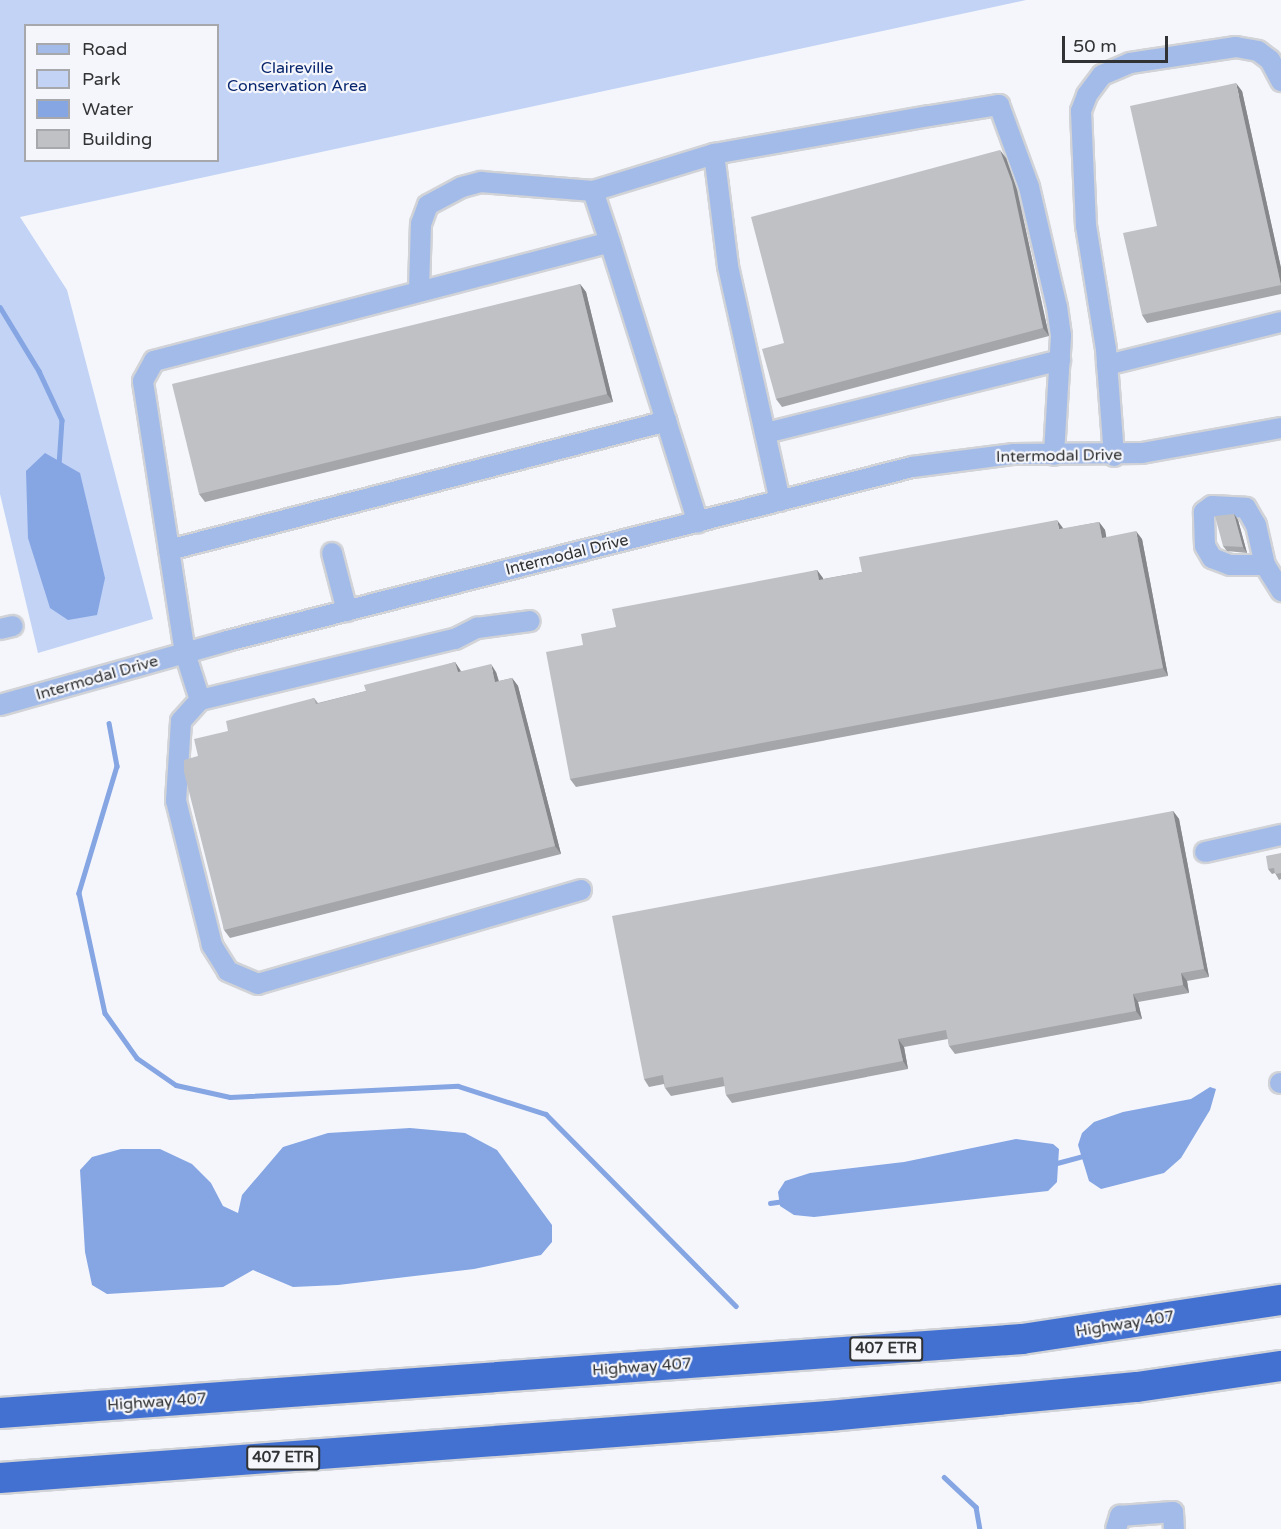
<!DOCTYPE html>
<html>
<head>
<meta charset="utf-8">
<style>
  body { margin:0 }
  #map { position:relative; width:1281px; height:1529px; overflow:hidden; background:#f4f6fb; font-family:"Varela Round",sans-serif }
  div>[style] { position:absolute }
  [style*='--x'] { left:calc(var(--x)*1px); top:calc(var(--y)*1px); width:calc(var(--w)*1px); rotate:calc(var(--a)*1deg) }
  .green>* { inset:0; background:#c2d3f5 }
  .water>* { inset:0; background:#85a5e3 }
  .stream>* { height:4.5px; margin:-2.25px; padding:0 2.25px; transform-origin:2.25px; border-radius:2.25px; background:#85a5e3 }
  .roads { filter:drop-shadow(2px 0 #d1d3d7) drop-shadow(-2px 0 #d1d3d7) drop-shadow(0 2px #d1d3d7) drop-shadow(0 -2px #d1d3d7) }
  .minor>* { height:20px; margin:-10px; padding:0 10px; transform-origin:10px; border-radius:10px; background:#a3bbe9 }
  .highway>* { height:30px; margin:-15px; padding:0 15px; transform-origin:15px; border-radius:15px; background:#4371d2 }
  .wall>* { inset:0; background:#a4a6a9 }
  .shaded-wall>* { inset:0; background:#86878a }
  .building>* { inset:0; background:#bfc1c5 }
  span { translate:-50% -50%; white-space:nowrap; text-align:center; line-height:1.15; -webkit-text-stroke:4.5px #f4f6fb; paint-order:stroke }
  .shield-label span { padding:2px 4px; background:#f4f6fb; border:2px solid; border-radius:4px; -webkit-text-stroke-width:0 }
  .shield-label { font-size:15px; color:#313233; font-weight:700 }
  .park-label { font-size:16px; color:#08266e }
  .street-label { font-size:16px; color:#313233 }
  .legend { position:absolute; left:24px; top:24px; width:195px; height:138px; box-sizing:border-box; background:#f4f6fb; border:2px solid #a6a8ab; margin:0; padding:8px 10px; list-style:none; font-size:18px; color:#313233 }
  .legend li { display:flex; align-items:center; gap:12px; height:30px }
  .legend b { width:30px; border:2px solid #a6a8ab }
  .scale { position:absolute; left:1062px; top:36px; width:106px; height:27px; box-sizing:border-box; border:3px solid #313233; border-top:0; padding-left:8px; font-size:18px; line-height:21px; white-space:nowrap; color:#313233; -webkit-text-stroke:4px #f4f6fb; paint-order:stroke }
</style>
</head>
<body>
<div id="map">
  <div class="green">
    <i style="clip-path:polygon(evenodd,0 0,1026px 0,20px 217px,67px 290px,153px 619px,38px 653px,0 494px,0 0,26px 26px,218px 26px,218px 160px,26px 160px,26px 26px)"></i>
  </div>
  <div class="water">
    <i style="clip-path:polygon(45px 453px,80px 473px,105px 578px,97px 615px,68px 620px,50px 608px,28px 538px,26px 471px)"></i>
    <i style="clip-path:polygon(1210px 1087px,1216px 1089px,1210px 1110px,1181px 1158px,1164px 1173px,1101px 1189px,1089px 1181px,1078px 1145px,1082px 1133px,1094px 1122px,1123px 1112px,1191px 1099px)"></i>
    <i style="clip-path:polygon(410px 1128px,465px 1133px,497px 1150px,552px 1225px,552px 1242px,541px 1255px,474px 1269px,338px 1285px,293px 1287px,253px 1270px,223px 1287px,107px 1294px,92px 1285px,85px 1252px,80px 1170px,92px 1157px,121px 1149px,160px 1149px,192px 1164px,211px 1183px,223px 1206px,238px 1213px,242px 1195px,283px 1147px,328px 1133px)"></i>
    <i style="clip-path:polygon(1016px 1139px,1053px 1144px,1059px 1149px,1057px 1182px,1048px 1191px,814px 1217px,794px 1215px,780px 1206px,778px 1192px,785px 1181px,810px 1173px,904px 1162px)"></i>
  </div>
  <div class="stream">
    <i style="--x:0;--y:307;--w:75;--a:58.6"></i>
    <i style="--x:39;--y:371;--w:54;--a:64.9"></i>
    <i style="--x:62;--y:420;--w:45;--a:93.8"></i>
    <i style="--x:109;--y:723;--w:44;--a:79.5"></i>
    <i style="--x:117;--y:766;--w:133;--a:106.7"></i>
    <i style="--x:79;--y:893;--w:123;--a:77.8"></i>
    <i style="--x:105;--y:1013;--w:55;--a:54.6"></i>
    <i style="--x:137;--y:1058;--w:47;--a:34.7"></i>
    <i style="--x:176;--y:1085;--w:55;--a:12.5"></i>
    <i style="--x:230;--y:1097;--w:228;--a:-2.8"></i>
    <i style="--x:458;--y:1086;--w:92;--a:17.7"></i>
    <i style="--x:546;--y:1114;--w:270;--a:45.3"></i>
    <i style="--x:1057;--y:1163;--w:30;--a:-15"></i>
    <i style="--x:770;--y:1203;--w:14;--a:-8"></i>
    <i style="--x:944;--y:1477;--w:44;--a:43.2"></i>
    <i style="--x:976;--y:1507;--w:22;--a:80"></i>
  </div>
  <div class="roads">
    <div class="minor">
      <i style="--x:610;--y:242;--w:54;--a:-108.4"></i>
      <i style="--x:593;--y:191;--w:127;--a:-17"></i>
      <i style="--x:419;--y:290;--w:66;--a:-88.3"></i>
      <i style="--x:421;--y:224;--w:20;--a:-70"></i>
      <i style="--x:428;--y:205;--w:38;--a:-28"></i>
      <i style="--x:462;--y:187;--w:20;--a:-15"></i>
      <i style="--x:481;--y:182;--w:112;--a:4.6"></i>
      <i style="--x:1107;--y:365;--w:179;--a:-13.9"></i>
      <i style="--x:766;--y:433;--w:303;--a:-13.9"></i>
      <i style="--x:1114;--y:456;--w:107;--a:-94.3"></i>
      <i style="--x:1106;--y:349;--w:125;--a:-99.2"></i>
      <i style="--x:1086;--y:226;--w:115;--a:-92.5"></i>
      <i style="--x:1081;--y:111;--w:17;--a:-69"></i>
      <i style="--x:1087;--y:95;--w:25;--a:-53"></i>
      <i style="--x:1102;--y:75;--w:30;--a:-23"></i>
      <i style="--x:1130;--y:63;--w:107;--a:-8.6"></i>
      <i style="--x:1236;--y:47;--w:22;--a:10"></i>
      <i style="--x:1258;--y:51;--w:15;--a:37"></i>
      <i style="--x:1270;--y:60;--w:24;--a:62"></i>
      <i style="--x:780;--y:501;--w:241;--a:-102.5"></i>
      <i style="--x:728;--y:266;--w:113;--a:-97.1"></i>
      <i style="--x:714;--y:154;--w:219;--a:-10"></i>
      <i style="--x:930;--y:116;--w:70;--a:-9.1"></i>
      <i style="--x:999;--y:105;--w:87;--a:69.9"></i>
      <i style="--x:1029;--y:187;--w:123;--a:76.9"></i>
      <i style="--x:1057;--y:307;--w:29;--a:82"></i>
      <i style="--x:1061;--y:336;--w:119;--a:93.4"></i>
      <i style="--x:169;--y:550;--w:514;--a:-14.52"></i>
      <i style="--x:332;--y:553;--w:60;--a:75.5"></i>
      <i style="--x:1265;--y:565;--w:35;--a:180"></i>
      <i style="--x:1230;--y:565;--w:19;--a:-159"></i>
      <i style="--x:1212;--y:558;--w:14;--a:-120"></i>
      <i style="--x:1205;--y:546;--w:34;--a:-92"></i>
      <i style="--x:1204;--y:512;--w:10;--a:-37"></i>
      <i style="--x:1212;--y:506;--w:34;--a:3"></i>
      <i style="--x:1246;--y:508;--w:20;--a:60"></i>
      <i style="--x:1256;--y:525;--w:41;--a:77.3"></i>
      <i style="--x:1265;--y:565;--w:31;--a:58"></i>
      <i style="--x:0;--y:629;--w:13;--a:-13"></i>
      <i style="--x:200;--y:700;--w:262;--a:-13.5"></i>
      <i style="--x:455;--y:639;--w:25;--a:-27"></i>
      <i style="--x:477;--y:628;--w:53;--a:-7.5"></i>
      <i style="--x:0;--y:705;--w:236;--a:-15.7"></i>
      <i style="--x:227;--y:641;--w:707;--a:-14.25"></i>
      <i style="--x:912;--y:467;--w:103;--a:-7.3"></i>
      <i style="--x:1014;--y:454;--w:128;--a:-0.4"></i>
      <i style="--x:1142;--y:453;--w:141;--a:-10.2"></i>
      <i style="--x:1205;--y:852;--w:78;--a:-12.6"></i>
      <i style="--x:581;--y:890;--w:336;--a:163.8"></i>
      <i style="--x:258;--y:984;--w:33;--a:-157"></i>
      <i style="--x:228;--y:971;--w:31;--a:-122"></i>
      <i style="--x:212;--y:945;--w:148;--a:-104"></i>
      <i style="--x:176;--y:801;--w:80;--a:-86.4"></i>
      <i style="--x:181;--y:721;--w:28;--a:-48"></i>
      <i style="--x:200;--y:700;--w:49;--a:-107.7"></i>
      <i style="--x:185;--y:653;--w:275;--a:-98.8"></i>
      <i style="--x:143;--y:381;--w:23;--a:-61"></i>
      <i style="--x:154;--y:361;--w:471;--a:-14.6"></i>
      <i style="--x:610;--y:242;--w:294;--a:72.6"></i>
      <i style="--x:1280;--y:1083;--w:1;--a:0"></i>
      <i style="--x:1116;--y:1529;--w:14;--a:-73"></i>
      <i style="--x:1120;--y:1516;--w:53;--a:-4.3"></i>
      <i style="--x:1173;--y:1512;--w:17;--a:87"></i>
    </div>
    <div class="highway">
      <i style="--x:0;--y:1413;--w:1025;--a:-4.14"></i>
      <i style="--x:1022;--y:1339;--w:262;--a:-8.6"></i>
      <i style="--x:0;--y:1478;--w:831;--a:-4.28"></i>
      <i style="--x:829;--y:1416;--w:309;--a:-5.4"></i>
      <i style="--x:1137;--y:1387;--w:146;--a:-8.3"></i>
    </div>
  </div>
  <div class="wall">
    <i style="clip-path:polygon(1242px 91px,1281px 268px,1281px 294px,1147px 323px,1142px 315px,1157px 226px)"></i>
    <i style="clip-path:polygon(1006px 158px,1017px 190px,1049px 336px,782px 407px,776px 399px)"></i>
    <i style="clip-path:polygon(580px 284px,586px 292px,613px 402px,205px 502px,199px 494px)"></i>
    <i style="clip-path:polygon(1234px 514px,1238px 520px,1247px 553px,1227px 551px,1223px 546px)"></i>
    <i style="clip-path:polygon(1099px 522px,1105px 530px,1106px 537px,1142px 539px,1168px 676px,576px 787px,570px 779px,583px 645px,616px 627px,817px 570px,823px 579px,862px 572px,1063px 528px,1063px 529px)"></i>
    <i style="clip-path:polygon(455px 662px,461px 671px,496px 672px,499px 681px,512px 678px,518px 686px,561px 854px,230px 938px,224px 930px,198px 756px,228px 731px,314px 698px,318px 703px,366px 691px)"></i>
    <i style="clip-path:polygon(1173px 811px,1179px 819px,1209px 977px,1187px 981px,1189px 993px,1138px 1002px,1142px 1019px,955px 1054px,949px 1046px,948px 1039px,904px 1047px,908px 1069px,732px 1103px,726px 1095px,725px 1086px,671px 1096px,665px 1088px,664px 1084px,649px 1087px,644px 1079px)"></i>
    <i style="clip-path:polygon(1281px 853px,1281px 879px,1279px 880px,1275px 873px,1272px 874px,1268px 869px)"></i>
  </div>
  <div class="shaded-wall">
    <i style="clip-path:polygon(1236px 83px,1242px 91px,1281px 268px,1281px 285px)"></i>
    <i style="clip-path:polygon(1000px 150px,1006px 158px,1017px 190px,1049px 336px,1043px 328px)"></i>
    <i style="clip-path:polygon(580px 284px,586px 292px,613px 402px,607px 394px)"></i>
    <i style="clip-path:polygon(1234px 514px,1238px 520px,1247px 553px,1243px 547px)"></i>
    <i style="clip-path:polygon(1057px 520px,1063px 528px,1065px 537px,1059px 529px)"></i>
    <i style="clip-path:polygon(1099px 522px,1105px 530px,1108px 546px,1102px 538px)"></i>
    <i style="clip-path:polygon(1136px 531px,1142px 539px,1168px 676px,1163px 668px)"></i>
    <i style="clip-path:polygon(817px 570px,823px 578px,825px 588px,819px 580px)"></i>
    <i style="clip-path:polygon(455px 662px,460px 670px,463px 680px,458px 672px)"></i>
    <i style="clip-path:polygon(491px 664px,496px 672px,501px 690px,495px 682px)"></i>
    <i style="clip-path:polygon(512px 678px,518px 686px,561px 854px,555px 846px)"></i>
    <i style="clip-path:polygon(1173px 811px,1179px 819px,1209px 977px,1204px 969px)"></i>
    <i style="clip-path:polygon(1181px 973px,1187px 981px,1189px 993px,1183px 985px)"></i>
    <i style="clip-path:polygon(1133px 994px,1138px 1002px,1142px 1019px,1136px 1011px)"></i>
    <i style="clip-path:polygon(898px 1039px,904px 1047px,908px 1069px,903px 1061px)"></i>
  </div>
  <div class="building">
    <i style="clip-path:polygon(1236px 83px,1281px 285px,1142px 315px,1123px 233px,1157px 226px,1130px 106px)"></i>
    <i style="clip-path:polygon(1000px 150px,1012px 182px,1043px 328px,776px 399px,762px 349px,784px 343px,751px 217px)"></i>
    <i style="clip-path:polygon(580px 284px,607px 394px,199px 494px,172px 384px)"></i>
    <i style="clip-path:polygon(1234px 514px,1243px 547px,1223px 546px,1215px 516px)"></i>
    <i style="clip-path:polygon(1057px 520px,1059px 529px,1099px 522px,1102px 538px,1136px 531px,1163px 668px,570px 779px,546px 652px,583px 645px,581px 634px,616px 627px,612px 609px,817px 570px,819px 580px,862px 572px,859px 557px)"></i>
    <i style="clip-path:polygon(455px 662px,458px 672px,491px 664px,495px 682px,512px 678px,555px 846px,224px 930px,184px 772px,184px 760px,198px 756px,194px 739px,228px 731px,226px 721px,314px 698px,316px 704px,366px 691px,364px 685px)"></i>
    <i style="clip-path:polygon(1173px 811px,1204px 969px,1181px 973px,1183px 985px,1133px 994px,1136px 1011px,949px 1046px,946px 1030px,898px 1039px,903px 1061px,726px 1095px,723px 1077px,665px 1088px,663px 1075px,644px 1079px,612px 916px)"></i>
    <i style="clip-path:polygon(1281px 853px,1281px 873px,1275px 874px,1274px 868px,1268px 869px,1266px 856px)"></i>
  </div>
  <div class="shield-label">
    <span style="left:886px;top:1349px">407 ETR</span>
    <span style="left:283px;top:1458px">407 ETR</span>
  </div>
  <div class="park-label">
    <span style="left:297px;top:77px">Claireville<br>Conservation Area</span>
  </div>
  <div class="street-label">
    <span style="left:1059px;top:456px;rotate:-1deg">Intermodal Drive</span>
    <span style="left:567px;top:555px;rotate:-14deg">Intermodal Drive</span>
    <span style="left:97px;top:678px;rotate:-16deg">Intermodal Drive</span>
    <span style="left:1125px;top:1324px;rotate:-9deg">Highway 407</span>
    <span style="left:642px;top:1367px;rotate:-4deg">Highway 407</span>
    <span style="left:157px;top:1402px;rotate:-4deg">Highway 407</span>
  </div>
  <ul class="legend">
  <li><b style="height:8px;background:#a3bbe9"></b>Road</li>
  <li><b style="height:16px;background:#c2d3f5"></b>Park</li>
  <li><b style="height:16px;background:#85a5e3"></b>Water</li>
  <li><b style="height:16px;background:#bfc1c5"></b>Building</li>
  </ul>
  <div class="scale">50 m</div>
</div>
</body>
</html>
